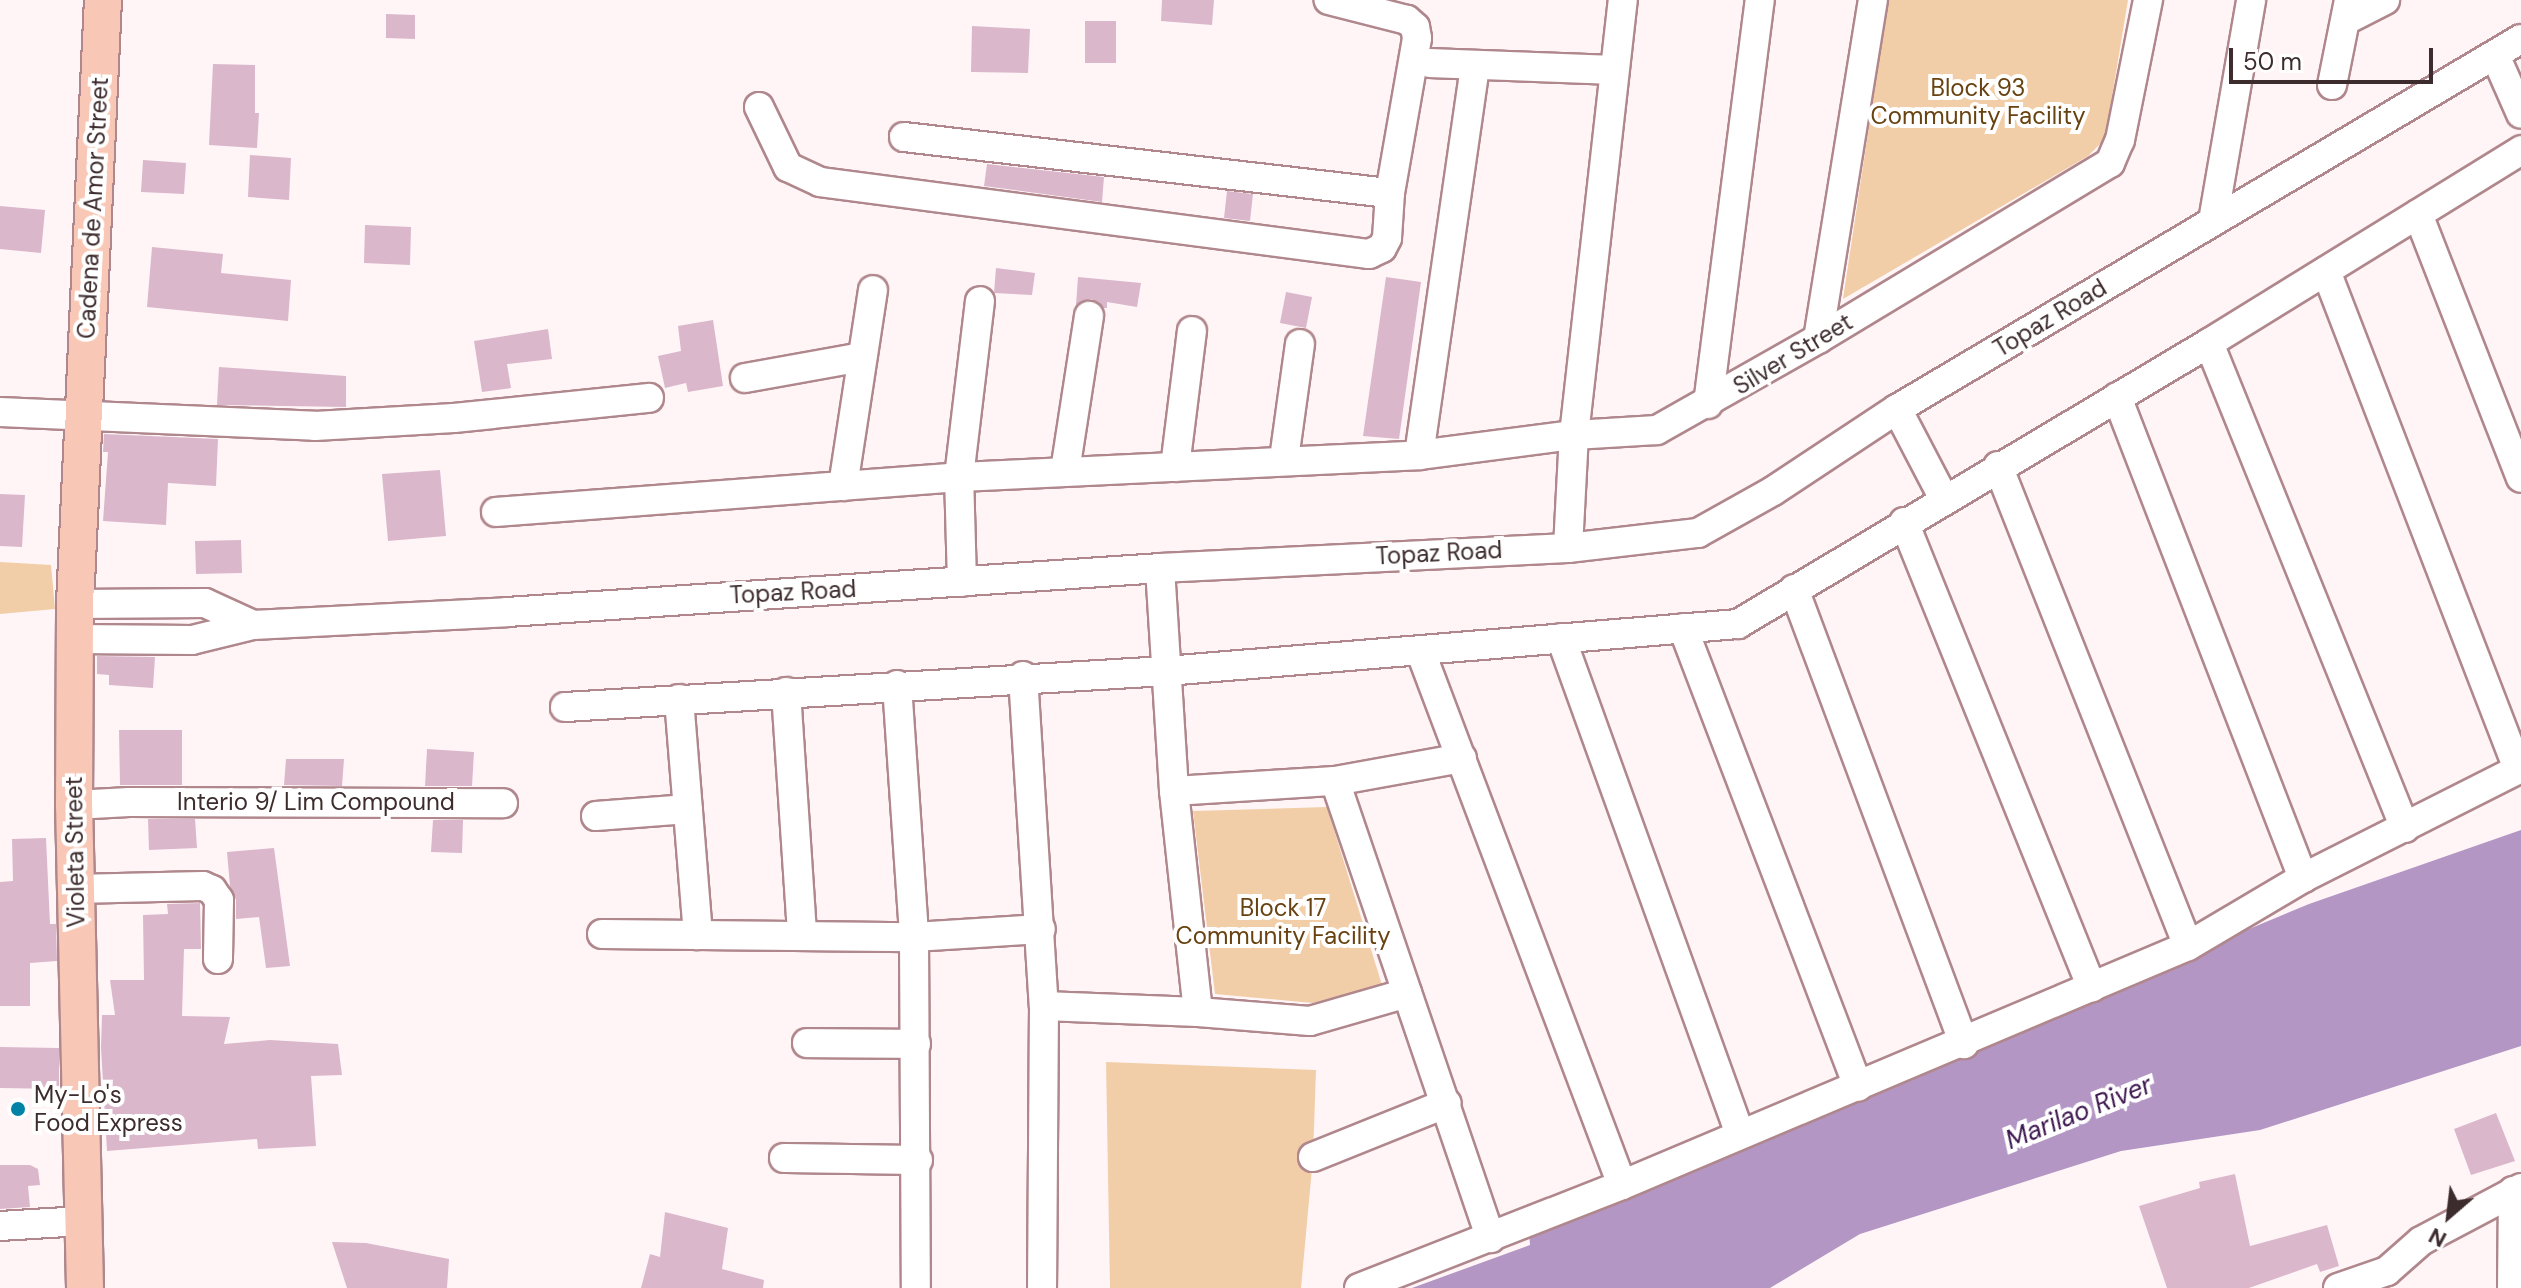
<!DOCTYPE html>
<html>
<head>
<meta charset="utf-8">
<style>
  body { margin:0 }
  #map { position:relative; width:2521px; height:1288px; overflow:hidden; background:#fff5f6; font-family:"DM Sans",sans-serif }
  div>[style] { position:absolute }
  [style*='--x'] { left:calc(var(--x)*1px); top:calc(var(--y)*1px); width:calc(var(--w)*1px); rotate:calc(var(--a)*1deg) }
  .green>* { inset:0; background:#f2cea8 }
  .water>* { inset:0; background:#b396c4 }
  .building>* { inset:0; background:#dbb7cc }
  .roads { filter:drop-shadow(2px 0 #af878c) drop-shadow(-2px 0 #af878c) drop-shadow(0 2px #af878c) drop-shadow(0 -2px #af878c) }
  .minor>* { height:28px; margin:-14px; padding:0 14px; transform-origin:14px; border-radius:14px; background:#fff }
  .major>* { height:36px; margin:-18px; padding:0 18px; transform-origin:18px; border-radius:18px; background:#f8c7b5 }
  .dots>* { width:22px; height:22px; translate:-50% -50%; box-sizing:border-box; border:4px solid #fff; border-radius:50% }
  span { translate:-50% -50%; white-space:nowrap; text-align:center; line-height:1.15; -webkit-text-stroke:8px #fff; paint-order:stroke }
  .park-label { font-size:24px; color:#684210 }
  .street-label { font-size:24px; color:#3d2c2e }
  .poi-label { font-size:24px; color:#3d2c2e }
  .left { translate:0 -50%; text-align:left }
  .water-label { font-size:26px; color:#3e1850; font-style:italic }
  .north { position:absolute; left:2409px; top:1176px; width:80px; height:80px; -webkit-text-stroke:6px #fff; paint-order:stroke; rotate:208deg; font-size:22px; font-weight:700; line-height:32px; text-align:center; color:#3d2c2e }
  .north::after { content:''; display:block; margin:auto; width:28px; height:36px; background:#3d2c2e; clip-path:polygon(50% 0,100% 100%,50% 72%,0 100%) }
  .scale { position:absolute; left:2229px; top:48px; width:204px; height:36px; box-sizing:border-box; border:4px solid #3d2c2e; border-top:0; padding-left:10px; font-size:24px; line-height:28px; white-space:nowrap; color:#3d2c2e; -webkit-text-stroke:6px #fff; paint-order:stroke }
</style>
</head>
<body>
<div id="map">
  <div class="green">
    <i style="clip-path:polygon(1888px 0,2128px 0,2105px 139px,2088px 156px,1843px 299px)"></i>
    <i style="clip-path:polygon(0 562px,51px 565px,55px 609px,0 614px)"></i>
    <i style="clip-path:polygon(1327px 807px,1382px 985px,1313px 1003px,1215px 994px,1193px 811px)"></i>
    <i style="clip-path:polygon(1106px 1062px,1316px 1070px,1313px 1157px,1301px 1288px,1110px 1288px)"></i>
  </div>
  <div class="water">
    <i style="clip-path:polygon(2521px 830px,2521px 1046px,2260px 1130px,2121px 1151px,1860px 1234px,1770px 1288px,1412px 1288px,1530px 1245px,1529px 1231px,2144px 981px,2146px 972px,2309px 904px)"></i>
  </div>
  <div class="building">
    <i style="clip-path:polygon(1162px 0,1214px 0,1212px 25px,1161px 21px)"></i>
    <i style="clip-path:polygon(386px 14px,415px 15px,415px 39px,386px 38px)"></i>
    <i style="clip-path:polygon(1085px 21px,1116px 21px,1116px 63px,1085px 63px)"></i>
    <i style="clip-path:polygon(972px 26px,1030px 29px,1028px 73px,971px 72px)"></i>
    <i style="clip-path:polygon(213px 64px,255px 65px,255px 113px,259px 113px,257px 148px,209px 145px)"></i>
    <i style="clip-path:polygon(250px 155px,291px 158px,289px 200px,248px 197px)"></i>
    <i style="clip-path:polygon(143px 160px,186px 163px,184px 194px,141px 192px)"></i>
    <i style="clip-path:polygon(987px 164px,1104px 177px,1102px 202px,984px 186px)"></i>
    <i style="clip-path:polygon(1227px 191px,1253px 194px,1250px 221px,1224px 218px)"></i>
    <i style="clip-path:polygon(0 206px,45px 210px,41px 253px,0 249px)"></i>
    <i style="clip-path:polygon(365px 225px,411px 227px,410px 265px,364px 263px)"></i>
    <i style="clip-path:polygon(152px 247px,223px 254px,221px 273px,291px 280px,288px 321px,147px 307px)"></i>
    <i style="clip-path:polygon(996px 268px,1035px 273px,1032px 295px,994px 293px)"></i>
    <i style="clip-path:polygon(1078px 277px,1141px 283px,1137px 307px,1107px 302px,1107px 308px,1104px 308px,1091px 299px,1076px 305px)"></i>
    <i style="clip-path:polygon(1386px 277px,1421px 282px,1399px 439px,1363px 436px)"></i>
    <i style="clip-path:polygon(1286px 292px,1312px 297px,1306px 328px,1280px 323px)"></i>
    <i style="clip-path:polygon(713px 320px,723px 386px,688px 392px,686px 383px,665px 388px,658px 356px,681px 351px,678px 326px)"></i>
    <i style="clip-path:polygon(548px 329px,552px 359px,507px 364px,511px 388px,482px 392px,474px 341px)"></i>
    <i style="clip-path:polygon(219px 367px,346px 376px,346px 407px,217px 405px)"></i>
    <i style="clip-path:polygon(104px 434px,218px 439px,216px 486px,168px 483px,166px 525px,103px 521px,108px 452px,103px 452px)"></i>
    <i style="clip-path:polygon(440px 470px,446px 536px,388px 541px,382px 474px)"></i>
    <i style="clip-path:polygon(0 494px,25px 495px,22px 547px,0 546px)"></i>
    <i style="clip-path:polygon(241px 540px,242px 573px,196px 574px,195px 541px)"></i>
    <i style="clip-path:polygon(97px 656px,155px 657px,153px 688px,109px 685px,109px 675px,97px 674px)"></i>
    <i style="clip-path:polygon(119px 730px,182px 730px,182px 785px,120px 785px)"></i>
    <i style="clip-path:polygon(427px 749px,474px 752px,472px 786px,425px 786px)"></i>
    <i style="clip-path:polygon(286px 759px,344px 759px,342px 786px,284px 785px)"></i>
    <i style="clip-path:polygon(148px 819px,195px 819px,197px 848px,149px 850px)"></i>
    <i style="clip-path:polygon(433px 820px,463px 820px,462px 853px,431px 852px)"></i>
    <i style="clip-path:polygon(46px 838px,50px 924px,56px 924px,57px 961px,30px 963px,30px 1006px,0 1006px,0 882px,13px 881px,12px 839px)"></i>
    <i style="clip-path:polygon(274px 848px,290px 966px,266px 968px,259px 917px,236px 919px,236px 900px,230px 886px,227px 852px)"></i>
    <i style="clip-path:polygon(200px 903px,201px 949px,184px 949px,182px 1016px,230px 1017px,224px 1044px,270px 1040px,338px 1044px,342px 1075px,311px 1076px,316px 1146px,258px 1149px,257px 1139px,107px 1151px,101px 1048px,102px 1015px,115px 1015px,110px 980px,144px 980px,143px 915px,168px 914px,167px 904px)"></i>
    <i style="clip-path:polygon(0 1047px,59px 1048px,59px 1089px,0 1088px)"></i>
    <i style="clip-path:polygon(2496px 1113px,2515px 1161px,2471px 1175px,2454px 1129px)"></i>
    <i style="clip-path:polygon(0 1165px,30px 1165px,38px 1169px,40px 1185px,28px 1186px,30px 1207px,0 1209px)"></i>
    <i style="clip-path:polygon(2235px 1174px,2250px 1246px,2327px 1225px,2339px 1266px,2320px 1272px,2317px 1264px,2249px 1288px,2167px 1288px,2139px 1206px,2200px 1188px,2199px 1182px)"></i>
    <i style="clip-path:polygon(665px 1212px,728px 1228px,722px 1269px,764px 1280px,763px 1288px,641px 1288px,650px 1254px,660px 1257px)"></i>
    <i style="clip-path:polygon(332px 1242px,366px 1243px,449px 1259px,447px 1288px,347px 1288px)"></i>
  </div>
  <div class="roads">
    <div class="minor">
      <i style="--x:2346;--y:20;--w:44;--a:-27.1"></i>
      <i style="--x:2495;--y:55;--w:64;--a:66.2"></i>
      <i style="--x:1430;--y:63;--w:184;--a:2.2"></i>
      <i style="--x:2332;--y:85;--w:87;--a:-78.7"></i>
      <i style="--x:759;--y:107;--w:67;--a:64.2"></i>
      <i style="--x:788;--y:167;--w:35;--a:25"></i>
      <i style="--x:820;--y:182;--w:554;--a:7.47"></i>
      <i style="--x:1369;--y:254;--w:14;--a:-25"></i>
      <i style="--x:1382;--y:248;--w:11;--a:-63"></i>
      <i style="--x:1387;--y:238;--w:45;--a:-86.2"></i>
      <i style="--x:1390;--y:193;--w:157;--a:-80.1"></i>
      <i style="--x:1417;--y:38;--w:11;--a:-100"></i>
      <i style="--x:1415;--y:27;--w:11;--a:-139"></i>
      <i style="--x:1407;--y:20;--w:81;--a:-165.6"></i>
      <i style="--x:904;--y:137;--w:489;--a:6.6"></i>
      <i style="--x:2418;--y:214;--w:283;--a:68.7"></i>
      <i style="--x:2213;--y:221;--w:224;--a:-80.2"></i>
      <i style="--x:2326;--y:271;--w:534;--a:68.92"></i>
      <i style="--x:1818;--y:339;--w:343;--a:-80.8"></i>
      <i style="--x:2209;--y:343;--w:523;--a:68"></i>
      <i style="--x:745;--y:378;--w:119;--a:-10.2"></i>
      <i style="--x:2117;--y:397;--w:516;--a:68.86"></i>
      <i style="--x:1708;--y:404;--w:407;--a:-82.7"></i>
      <i style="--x:1897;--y:409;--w:102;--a:62.4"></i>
      <i style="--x:0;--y:412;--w:315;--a:2.5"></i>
      <i style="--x:315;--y:426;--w:139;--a:-3.3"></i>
      <i style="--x:454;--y:418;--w:196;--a:-5.9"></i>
      <i style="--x:1419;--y:455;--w:392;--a:-81.8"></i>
      <i style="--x:1284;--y:459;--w:116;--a:-82.1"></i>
      <i style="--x:1998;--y:466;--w:516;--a:68.4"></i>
      <i style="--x:1175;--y:467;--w:137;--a:-82.9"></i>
      <i style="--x:1065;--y:471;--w:157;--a:-81.2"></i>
      <i style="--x:843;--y:486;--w:198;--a:-81.3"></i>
      <i style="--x:496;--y:512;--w:464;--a:-4.3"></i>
      <i style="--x:959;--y:477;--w:461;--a:-2.7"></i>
      <i style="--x:1419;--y:455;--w:156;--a:-7.4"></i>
      <i style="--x:1574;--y:435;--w:83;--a:-3.4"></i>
      <i style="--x:1657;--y:430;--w:185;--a:-29.5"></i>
      <i style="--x:1818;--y:339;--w:341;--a:-31.1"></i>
      <i style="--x:2110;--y:163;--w:25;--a:-67"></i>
      <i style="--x:2120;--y:140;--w:143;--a:-78.7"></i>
      <i style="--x:1904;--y:522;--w:502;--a:68.03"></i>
      <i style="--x:1568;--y:548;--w:113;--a:-87"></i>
      <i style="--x:1574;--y:435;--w:438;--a:-83.6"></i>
      <i style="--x:1160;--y:568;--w:223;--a:86.4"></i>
      <i style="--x:1174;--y:791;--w:222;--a:83.8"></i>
      <i style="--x:962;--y:582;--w:105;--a:-91.6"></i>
      <i style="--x:959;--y:477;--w:177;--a:-83.2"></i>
      <i style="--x:1794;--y:589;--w:486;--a:69.5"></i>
      <i style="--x:75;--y:604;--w:130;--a:-0.4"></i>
      <i style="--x:205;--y:603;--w:53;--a:24.6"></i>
      <i style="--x:1683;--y:628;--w:491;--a:69.1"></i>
      <i style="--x:1561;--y:638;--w:527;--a:70.16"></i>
      <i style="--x:75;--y:639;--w:117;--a:0.5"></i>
      <i style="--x:192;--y:640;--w:63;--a:-13.8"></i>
      <i style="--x:253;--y:625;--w:254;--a:-2.9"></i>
      <i style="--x:507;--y:612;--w:654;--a:-3.85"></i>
      <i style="--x:1160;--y:568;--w:408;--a:-2.8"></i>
      <i style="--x:1568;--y:548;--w:131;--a:-6.6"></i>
      <i style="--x:1698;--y:533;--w:86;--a:-29.2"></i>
      <i style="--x:1773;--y:491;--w:149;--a:-33.5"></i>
      <i style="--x:1897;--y:409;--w:725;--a:-30.67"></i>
      <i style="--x:1420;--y:650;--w:572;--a:69.31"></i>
      <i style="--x:1023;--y:676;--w:331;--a:86.4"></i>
      <i style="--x:1044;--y:1006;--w:282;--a:90.4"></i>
      <i style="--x:897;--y:685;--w:253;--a:86.1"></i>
      <i style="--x:914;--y:937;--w:351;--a:89.7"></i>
      <i style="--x:786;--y:692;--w:244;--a:86.2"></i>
      <i style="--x:679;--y:699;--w:237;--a:85.4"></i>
      <i style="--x:565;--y:707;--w:602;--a:-3.43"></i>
      <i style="--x:1166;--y:671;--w:574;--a:-4.7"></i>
      <i style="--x:1738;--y:624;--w:548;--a:-30.82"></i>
      <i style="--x:2209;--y:343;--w:367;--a:-31.7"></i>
      <i style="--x:1335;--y:781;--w:483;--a:71.2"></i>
      <i style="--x:1174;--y:791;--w:161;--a:-3.6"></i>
      <i style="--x:1335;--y:781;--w:129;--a:-10.3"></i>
      <i style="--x:74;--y:805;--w:55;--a:-3.1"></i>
      <i style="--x:129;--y:802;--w:374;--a:0.2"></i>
      <i style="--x:596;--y:816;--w:92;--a:-4.4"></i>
      <i style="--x:75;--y:889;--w:128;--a:-1.3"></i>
      <i style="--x:203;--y:886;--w:10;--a:24"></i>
      <i style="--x:212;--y:890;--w:12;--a:55"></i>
      <i style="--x:219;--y:900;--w:59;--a:91"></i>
      <i style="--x:602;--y:934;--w:312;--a:0.6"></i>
      <i style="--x:914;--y:937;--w:127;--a:-3.6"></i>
      <i style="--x:1044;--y:1006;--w:154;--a:2.2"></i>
      <i style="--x:1198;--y:1012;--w:112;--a:4.6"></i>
      <i style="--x:1310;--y:1021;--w:101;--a:-16.1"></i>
      <i style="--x:807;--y:1043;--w:109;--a:0.5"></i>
      <i style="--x:1313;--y:1157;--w:144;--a:-21.9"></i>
      <i style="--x:784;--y:1158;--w:134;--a:0.9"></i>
      <i style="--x:0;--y:1226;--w:82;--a:-3.5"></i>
      <i style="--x:1359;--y:1288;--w:282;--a:-21.4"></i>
      <i style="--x:1622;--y:1185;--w:614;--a:-22.89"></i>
      <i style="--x:2188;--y:946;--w:134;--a:-30.6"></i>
      <i style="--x:2303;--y:878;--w:244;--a:-26.8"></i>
      <i style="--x:2338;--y:1288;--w:52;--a:-19.1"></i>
      <i style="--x:2387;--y:1271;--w:45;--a:-41.4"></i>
      <i style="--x:2421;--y:1241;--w:113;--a:-27.9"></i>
      <i style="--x:2512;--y:1288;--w:97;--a:-89.4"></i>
    </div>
    <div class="major">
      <i style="--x:85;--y:1288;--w:483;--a:-91.3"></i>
      <i style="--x:74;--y:805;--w:201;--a:-89.7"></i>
      <i style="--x:75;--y:604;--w:605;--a:-87.35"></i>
    </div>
  </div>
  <div class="dots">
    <i style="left:18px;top:1109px;background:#0083a7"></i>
  </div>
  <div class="park-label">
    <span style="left:1978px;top:102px">Block 93<br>Community Facility</span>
    <span style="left:1283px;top:922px">Block 17<br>Community Facility</span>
  </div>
  <div class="street-label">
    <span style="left:93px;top:208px;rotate:-87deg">Cadena de Amor Street</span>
    <span style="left:2050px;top:318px;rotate:-31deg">Topaz Road</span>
    <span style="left:1793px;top:354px;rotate:-31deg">Silver Street</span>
    <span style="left:1439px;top:553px;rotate:-3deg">Topaz Road</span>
    <span style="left:793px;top:592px;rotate:-3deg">Topaz Road</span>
    <span style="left:316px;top:802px">Interio 9/ Lim Compound</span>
    <span style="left:75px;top:852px;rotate:-91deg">Violeta Street</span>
  </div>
  <div class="poi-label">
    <span class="left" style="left:34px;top:1109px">My-Lo's<br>Food Express</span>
  </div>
  <div class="water-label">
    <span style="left:2079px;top:1113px;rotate:-22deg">Marilao River</span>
  </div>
  <div class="north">N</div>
  <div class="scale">50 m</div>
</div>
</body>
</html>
